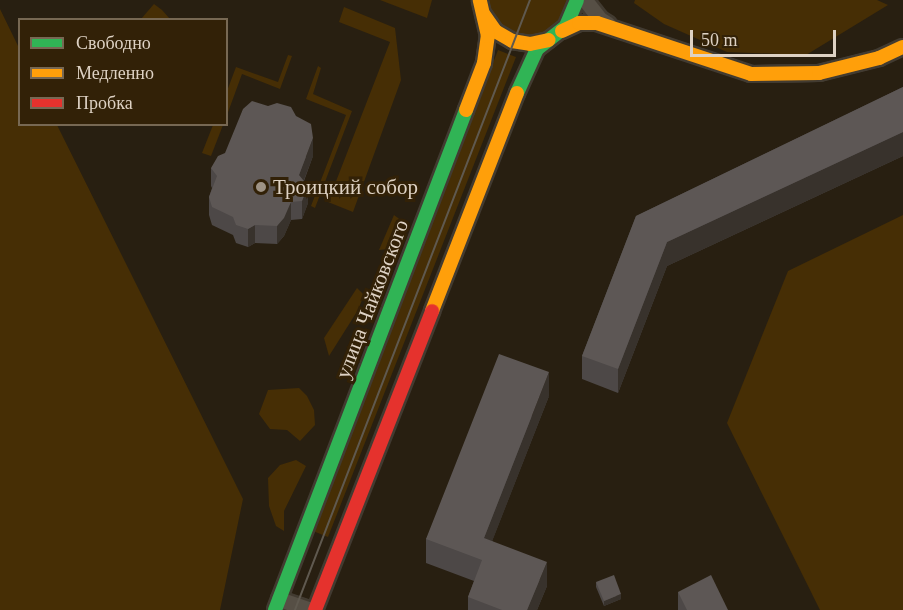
<!DOCTYPE html>
<html>
<head>
<meta charset="utf-8">
<style>
  body { margin:0 }
  #map { position:relative; width:903px; height:610px; overflow:hidden; background:#281f11; font-family:"Times New Roman",serif }
  div>[style] { position:absolute }
  [style*='--x'] { left:calc(var(--x)*1px); top:calc(var(--y)*1px); width:calc(var(--w)*1px); rotate:calc(var(--a)*1deg) }
  .green>* { inset:0; background:#462e05 }
  .roads { filter:drop-shadow(2px 0 #423b31) drop-shadow(-2px 0 #423b31) drop-shadow(0 2px #423b31) drop-shadow(0 -2px #423b31) }
  .street>* { height:15px; margin:-7.5px; padding:0 7.5px; transform-origin:7.5px; border-radius:7.5px; background:#564f45 }
  .fast>* { height:14px; margin:-7px; padding:0 7px; transform-origin:7px; border-radius:7px; background:#30b455 }
  .slow>* { height:14px; margin:-7px; padding:0 7px; transform-origin:7px; border-radius:7px; background:#ff9f0a }
  .jam>* { height:14px; margin:-7px; padding:0 7px; transform-origin:7px; border-radius:7px; background:#e5322d }
  .tram>* { height:1.5px; margin:-0.75px; padding:0 0.75px; transform-origin:0.75px; border-radius:0.75px; background:#5f594f }
  .wall>* { inset:0; background:#4d4847 }
  .shaded-wall>* { inset:0; background:#38322c }
  .building>* { inset:0; background:#5d5755 }
  .dots>* { width:16px; height:16px; translate:-50% -50%; box-sizing:border-box; border:3px solid #322107; border-radius:50% }
  span { translate:-50% -50%; white-space:nowrap; text-align:center; line-height:1.15; -webkit-text-stroke:6px #322107; paint-order:stroke }
  .poi-label { font-size:21px; color:#ded2c4 }
  .left { translate:0 -50%; text-align:left }
  .street-label { font-size:21px; color:#ded2c4 }
  .legend { position:absolute; left:18px; top:18px; width:210px; height:108px; box-sizing:border-box; background:#322107; border:2px solid #776853; margin:0; padding:8px 10px; list-style:none; font-size:18px; color:#ded2c4 }
  .legend li { display:flex; align-items:center; gap:12px; height:30px }
  .legend b { width:30px; border:2px solid #776853 }
  .scale { position:absolute; left:690px; top:30px; width:146px; height:27px; box-sizing:border-box; border:3px solid #ded2c4; border-top:0; padding-left:8px; font-size:18px; line-height:21px; white-space:nowrap; color:#ded2c4; -webkit-text-stroke:4px #322107; paint-order:stroke }
</style>
</head>
<body>
<div id="map">
  <div class="green">
    <i style="clip-path:polygon(380px 0,432px 0,427px 18px)"></i>
    <i style="clip-path:polygon(485px 0,572px 0,548px 35px,507px 34px)"></i>
    <i style="clip-path:polygon(635px 0,877px 0,888px 5px,806px 55px,727px 52px,664px 24px,634px 3px)"></i>
    <i style="clip-path:polygon(154px 4px,162px 10px,170px 19px,141px 19px)"></i>
    <i style="clip-path:polygon(344px 7px,395px 28px,401px 80px,353px 212px,328px 202px,390px 42px,339px 22px)"></i>
    <i style="clip-path:polygon(0 9px,19px 48px,20px 124px,57px 125px,243px 499px,220px 610px,0 610px)"></i>
    <i style="clip-path:polygon(498px 50px,516px 57px,328px 537px,313px 531px)"></i>
    <i style="clip-path:polygon(288px 55px,292px 56px,280px 89px,242px 74px,227px 115px,227px 91px,236px 67px,278px 82px)"></i>
    <i style="clip-path:polygon(318px 66px,321px 68px,313px 94px,352px 111px,315px 208px,311px 206px,346px 115px,306px 99px)"></i>
    <i style="clip-path:polygon(213px 125px,223px 125px,211px 156px,202px 153px)"></i>
    <i style="clip-path:polygon(394px 215px,402px 221px,388px 249px,379px 250px)"></i>
    <i style="clip-path:polygon(903px 215px,903px 610px,820px 610px,727px 423px,788px 271px)"></i>
    <i style="clip-path:polygon(357px 288px,364px 295px,358px 310px,329px 356px,324px 338px)"></i>
    <i style="clip-path:polygon(299px 388px,307px 396px,314px 410px,315px 425px,300px 441px,287px 430px,270px 429px,259px 414px,268px 390px)"></i>
    <i style="clip-path:polygon(296px 460px,306px 466px,284px 511px,284px 531px,276px 526px,269px 506px,268px 478px,280px 465px)"></i>
  </div>
  <div class="roads">
    <div class="street">
      <i style="--x:585;--y:0;--w:24;--a:52"></i>
      <i style="--x:600;--y:19;--w:9;--a:32"></i>
      <i style="--x:279;--y:599;--w:34;--a:19"></i>
    </div>
    <div class="fast">
      <i style="--x:517;--y:93;--w:48;--a:-65.6"></i>
      <i style="--x:537;--y:49;--w:37;--a:-38"></i>
      <i style="--x:566;--y:26;--w:28;--a:-67"></i>
      <i style="--x:275;--y:610;--w:535;--a:-69.09"></i>
    </div>
    <div class="slow">
      <i style="--x:484;--y:15;--w:19;--a:55"></i>
      <i style="--x:495;--y:31;--w:20;--a:30"></i>
      <i style="--x:512;--y:41;--w:18;--a:9"></i>
      <i style="--x:530;--y:44;--w:19;--a:-12"></i>
      <i style="--x:562;--y:31;--w:19;--a:-25"></i>
      <i style="--x:579;--y:23;--w:18;--a:0"></i>
      <i style="--x:597;--y:23;--w:162;--a:18.3"></i>
      <i style="--x:751;--y:74;--w:68;--a:-0.8"></i>
      <i style="--x:819;--y:73;--w:62;--a:-14"></i>
      <i style="--x:879;--y:58;--w:26;--a:-25"></i>
      <i style="--x:466;--y:110;--w:50;--a:-69"></i>
      <i style="--x:484;--y:63;--w:27;--a:-82"></i>
      <i style="--x:488;--y:36;--w:37;--a:-103"></i>
      <i style="--x:432;--y:311;--w:234;--a:-68.7"></i>
    </div>
    <div class="jam">
      <i style="--x:315;--y:610;--w:321;--a:-68.6"></i>
    </div>
  </div>
  <div class="tram">
    <i style="--x:295;--y:610;--w:654;--a:-68.93"></i>
  </div>
  <div class="wall">
    <i style="clip-path:polygon(903px 87px,903px 156px,667px 266px,618px 393px,582px 379px,582px 356px,636px 216px)"></i>
    <i style="clip-path:polygon(313px 156px,304px 181px,308px 203px,302px 219px,291px 220px,284px 236px,277px 244px,255px 243px,248px 247px,236px 243px,233px 235px,212px 225px,209px 215px,209px 197px,212px 188px,211px 186px,211px 168px)"></i>
    <i style="clip-path:polygon(549px 396px,492px 541px,547px 586px,537px 610px,468px 610px,468px 597px,474px 581px,426px 563px,426px 539px)"></i>
    <i style="clip-path:polygon(596px 582px,621px 599px,604px 606px,596px 587px)"></i>
    <i style="clip-path:polygon(678px 592px,728px 610px,678px 610px)"></i>
  </div>
  <div class="shaded-wall">
    <i style="clip-path:polygon(903px 132px,903px 156px,667px 266px,618px 393px,618px 369px,667px 242px)"></i>
    <i style="clip-path:polygon(313px 138px,313px 156px,299px 193px,299px 175px)"></i>
    <i style="clip-path:polygon(308px 186px,308px 203px,302px 219px,302px 201px)"></i>
    <i style="clip-path:polygon(291px 202px,291px 220px,284px 236px,277px 244px,277px 226px)"></i>
    <i style="clip-path:polygon(255px 225px,255px 243px,248px 247px,248px 229px)"></i>
    <i style="clip-path:polygon(549px 372px,549px 396px,484px 562px,484px 538px)"></i>
    <i style="clip-path:polygon(547px 562px,547px 586px,537px 610px,527px 610px)"></i>
    <i style="clip-path:polygon(621px 594px,621px 599px,604px 606px,604px 601px)"></i>
  </div>
  <div class="building">
    <i style="clip-path:polygon(903px 87px,903px 132px,667px 242px,618px 369px,582px 356px,636px 216px)"></i>
    <i style="clip-path:polygon(252px 101px,268px 106px,277px 103px,291px 107px,296px 116px,311px 124px,313px 138px,299px 175px,308px 186px,302px 201px,291px 202px,284px 218px,277px 226px,255px 225px,248px 229px,236px 225px,233px 217px,212px 207px,209px 197px,217px 176px,211px 168px,218px 156px,225px 153px,243px 109px)"></i>
    <i style="clip-path:polygon(499px 354px,549px 372px,484px 538px,547px 562px,527px 610px,502px 610px,468px 597px,482px 560px,426px 539px)"></i>
    <i style="clip-path:polygon(614px 575px,621px 594px,604px 601px,596px 582px)"></i>
    <i style="clip-path:polygon(711px 575px,728px 610px,687px 610px,678px 592px)"></i>
  </div>
  <div class="dots">
    <i style="left:261px;top:187px;background:#9e9385"></i>
  </div>
  <div class="poi-label">
    <span class="left" style="left:273px;top:187px">Троицкий собор</span>
  </div>
  <div class="street-label">
    <span style="left:372px;top:299px;rotate:-69deg">улица Чайковского</span>
  </div>
  <ul class="legend">
  <li><b style="height:8px;background:#30b455"></b>Свободно</li>
  <li><b style="height:8px;background:#ff9f0a"></b>Медленно</li>
  <li><b style="height:8px;background:#e5322d"></b>Пробка</li>
  </ul>
  <div class="scale">50 m</div>
</div>
</body>
</html>
